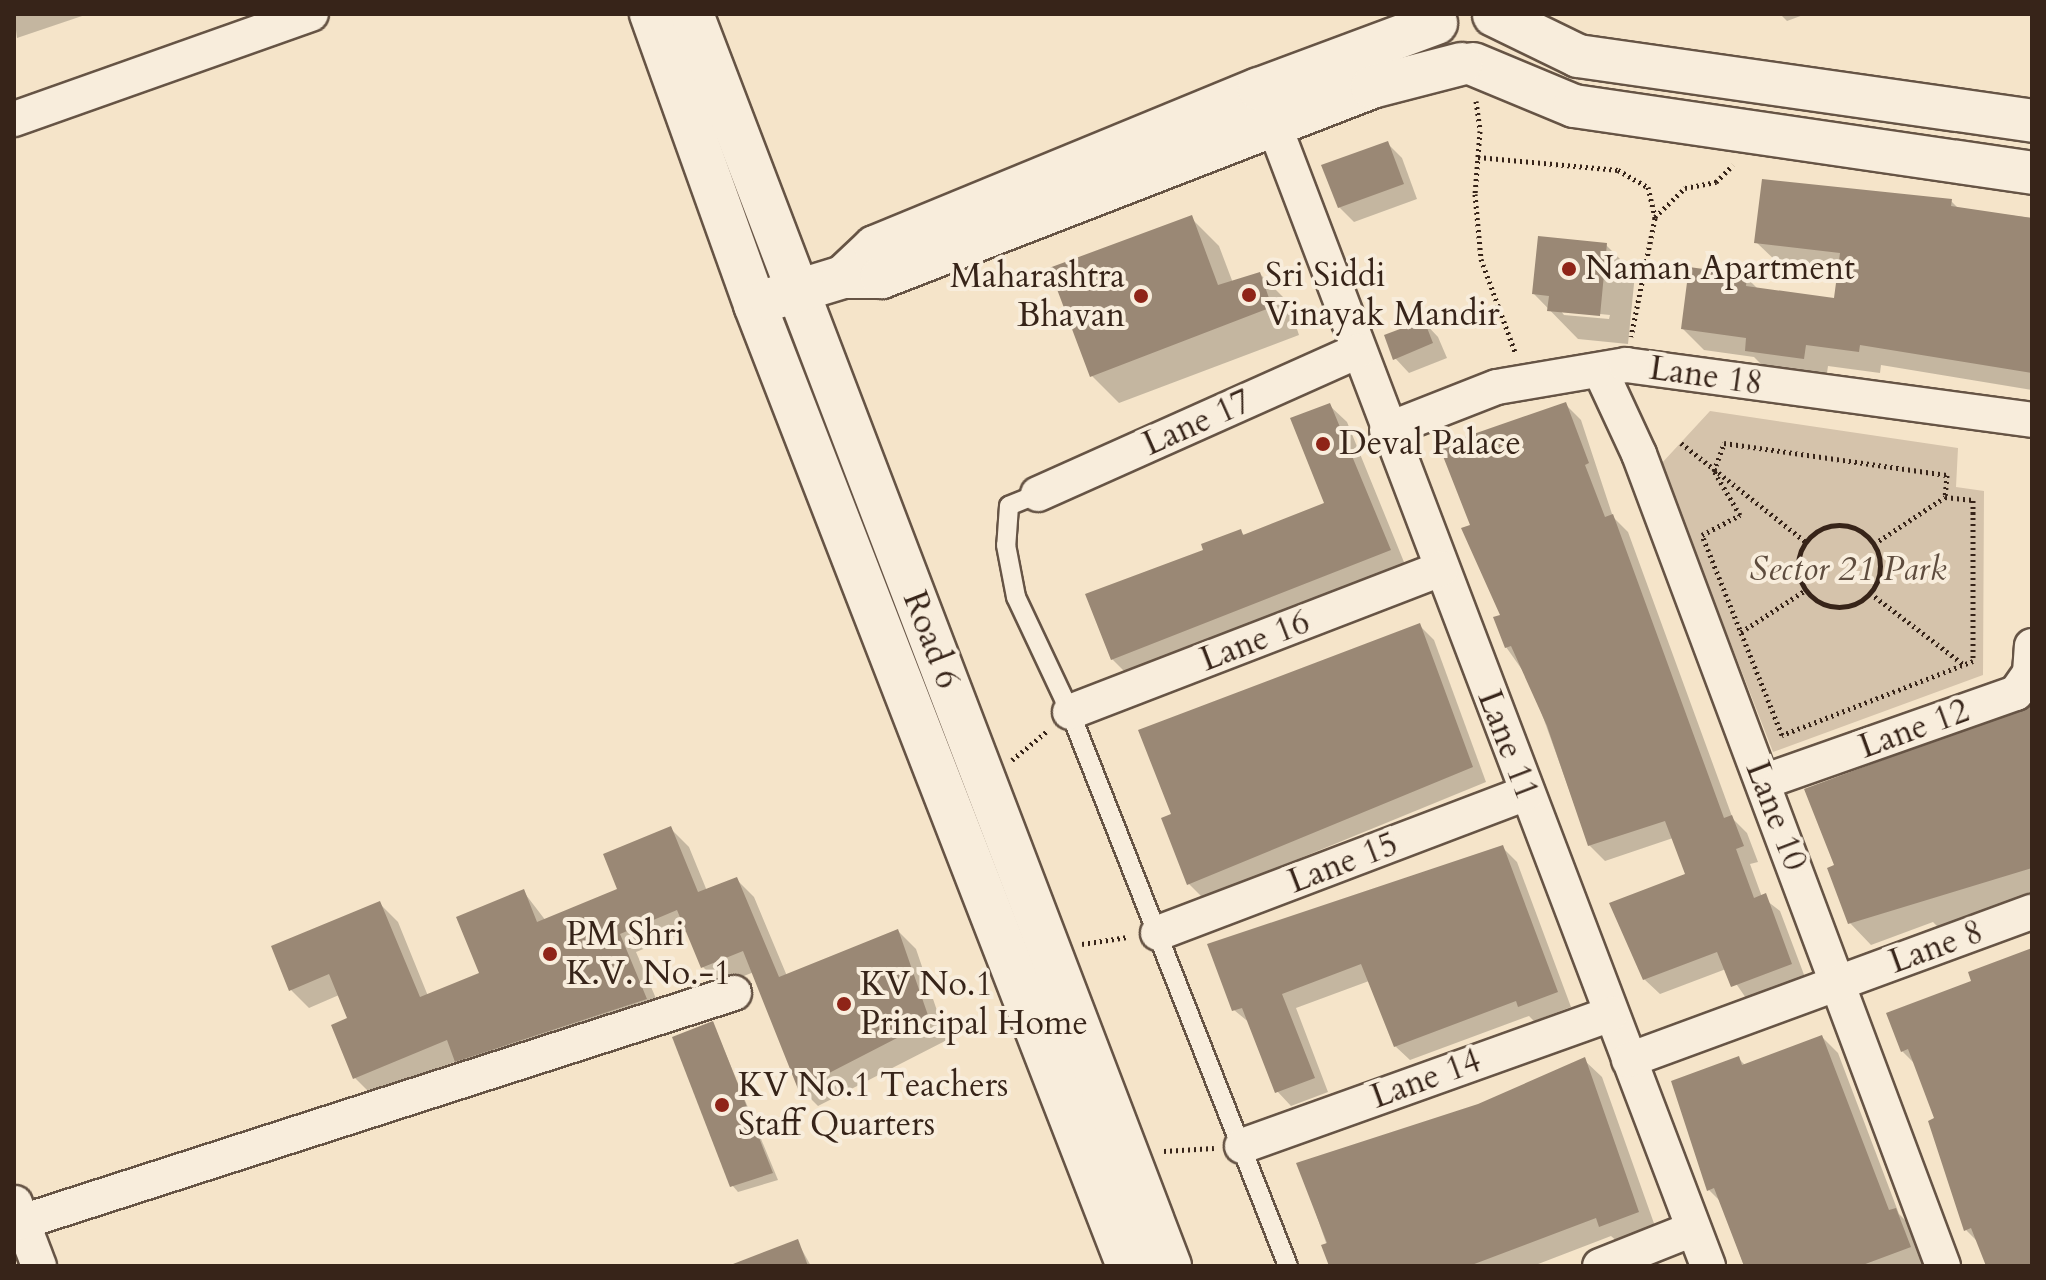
<!DOCTYPE html>
<html>
<head>
<meta charset="utf-8">
<style>
  body { margin:0 }
  #map { position:relative; width:2046px; height:1280px; overflow:hidden; background:#f5e4c9; font-family:Cardo,serif }
  div>[style] { position:absolute }
  [style*='--x'] { left:calc(var(--x)*1px); top:calc(var(--y)*1px); width:calc(var(--w)*1px); rotate:calc(var(--a)*1deg) }
  .green>* { inset:0; background:#d5c3ab }
  .shadow>* { inset:0; background:#0003 }
  .building>* { inset:0; background:#9a8875 }
  .path>* { height:5px; margin-top:-2.5px; transform-origin:0; background:repeating-linear-gradient(90deg,#372419 0 2px,transparent 0 6px) }
  .path>.ring { margin:-2.5px; padding:0; box-sizing:content-box; background:none; border:5px solid #372419; border-radius:50% }
  .roads { filter:drop-shadow(2px 0 #665445) drop-shadow(-2px 0 #665445) drop-shadow(0 2px #665445) drop-shadow(0 -2px #665445) }
  .service>* { height:18px; margin:-9px; padding:0 9px; transform-origin:9px; border-radius:9px; background:#f8eddc }
  .minor>* { height:34px; margin:-17px; padding:0 17px; transform-origin:17px; border-radius:17px; background:#f8eddc }
  .tertiary>* { height:42px; margin:-21px; padding:0 21px; transform-origin:21px; border-radius:21px; background:#f8eddc }
  .dots>* { width:22px; height:22px; translate:-50% -50%; box-sizing:border-box; border:4px solid #f8eddc; border-radius:50% }
  span { translate:-50% -50%; white-space:nowrap; text-align:center; line-height:1.15; -webkit-text-stroke:8px #f8eddc; paint-order:stroke }
  .poi-label { font-size:34px; color:#372419 }
  .left { translate:0 -50%; text-align:left }
  .right { translate:-100% -50%; text-align:right }
  .street-label { font-size:34px; color:#372419 }
  .park-label { font-size:34px; color:#5e4c3e; font-style:italic }
  .frame { position:absolute; inset:0; border:16px solid #372419; pointer-events:none }
</style>
</head>
<body>
<div id="map">
  <div class="green">
    <i style="clip-path:polygon(1710px 411px,1958px 448px,1956px 487px,1984px 491px,1983px 675px,1773px 752px,1661px 464px)"></i>
  </div>
  <div class="shadow">
    <i style="clip-path:polygon(14px 14px,88px 14px,17px 38px)"></i>
    <i style="clip-path:polygon(1780px 14px,1806px 14px,1787px 21px)"></i>
    <i style="clip-path:polygon(1387px 143px,1402px 158px,1417px 199px,1354px 222px,1339px 207px)"></i>
    <i style="clip-path:polygon(1951px 201px,1959px 209px,2032px 218px,2032px 390px,1881px 365px,1880px 373px,1828px 366px,1826px 380px,1769px 372px,1754px 357px,1704px 350px,1683px 329px,1746px 277px,1759px 290px,1836px 301px,1839px 271px,1778px 263px,1756px 242px)"></i>
    <i style="clip-path:polygon(1191px 218px,1219px 246px,1233px 283px,1260px 274px,1288px 302px,1299px 335px,1119px 403px,1091px 375px)"></i>
    <i style="clip-path:polygon(evenodd,1606px 245px,1635px 274px,1628px 344px,1578px 339px,1534px 294px,1606px 245px,1560px 310px,1610px 315px,1609px 319px,1564px 315px,1560px 310px)"></i>
    <i style="clip-path:polygon(1424px 322px,1438px 337px,1447px 358px,1409px 373px,1395px 358px)"></i>
    <i style="clip-path:polygon(1565px 404px,1581px 420px,1613px 517px,1628px 532px,1733px 819px,1747px 833px,1758px 862px,1750px 864px,1762px 897px,1780px 911px,1806px 980px,1748px 1001px,1726px 969px,1660px 994px,1644px 979px,1688px 875px,1673px 838px,1605px 861px,1589px 845px,1530px 681px,1506px 647px,1502px 616px,1464px 529px,1473px 526px)"></i>
    <i style="clip-path:polygon(1330px 406px,1347px 422px,1406px 567px,1129px 676px,1112px 659px,1206px 551px,1240px 531px,1245px 536px,1326px 504px)"></i>
    <i style="clip-path:polygon(1419px 625px,1434px 640px,1486px 782px,1203px 898px,1189px 884px,1173px 815px)"></i>
    <i style="clip-path:polygon(2032px 706px,2032px 893px,1939px 928px,1933px 922px,1871px 945px,1850px 923px)"></i>
    <i style="clip-path:polygon(671px 829px,689px 847px,707px 891px,736px 879px,754px 897px,787px 976px,898px 931px,916px 949px,947px 1040px,818px 1106px,800px 1088px,754px 972px,721px 985px,703px 967px,688px 931px,636px 952px,664px 1017px,475px 1079px,457px 1061px,372px 1095px,354px 1077px,350px 1019px,339px 995px,309px 1008px,291px 990px,380px 904px,398px 922px,428px 996px,482px 974px,523px 891px,546px 921px,620px 891px)"></i>
    <i style="clip-path:polygon(1502px 847px,1517px 862px,1571px 1007px,1534px 1021px,1529px 1016px,1410px 1060px,1395px 1046px,1369px 981px,1296px 1008px,1328px 1092px,1291px 1106px,1277px 1091px,1251px 1024px,1234px 1010px)"></i>
    <i style="clip-path:polygon(2032px 950px,2032px 1266px,1988px 1266px,1979px 1243px,1966px 1230px,1937px 1119px,1915px 1064px,1902px 1051px,1974px 982px)"></i>
    <i style="clip-path:polygon(713px 1023px,778px 1180px,738px 1192px,732px 1185px)"></i>
    <i style="clip-path:polygon(1822px 1037px,1838px 1053px,1899px 1214px,1911px 1226px,1925px 1266px,1744px 1266px,1722px 1203px,1709px 1190px,1738px 1058px,1746px 1066px)"></i>
    <i style="clip-path:polygon(1584px 1060px,1602px 1077px,1656px 1229px,1619px 1243px,1611px 1236px,1533px 1266px,1334px 1266px,1299px 1164px,1479px 1106px)"></i>
    <i style="clip-path:polygon(797px 1241px,811px 1266px,763px 1266px)"></i>
  </div>
  <div class="building">
    <i style="clip-path:polygon(1388px 141px,1404px 184px,1338px 208px,1321px 165px)"></i>
    <i style="clip-path:polygon(1762px 179px,1952px 199px,1951px 206px,2032px 218px,2032px 373px,1860px 345px,1859px 352px,1806px 345px,1804px 359px,1745px 351px,1746px 338px,1681px 329px,1689px 267px,1747px 275px,1746px 286px,1834px 298px,1840px 253px,1754px 243px)"></i>
    <i style="clip-path:polygon(1192px 215px,1218px 285px,1260px 272px,1272px 307px,1090px 377px,1049px 268px)"></i>
    <i style="clip-path:polygon(1538px 236px,1607px 243px,1600px 316px,1547px 311px,1549px 296px,1532px 294px)"></i>
    <i style="clip-path:polygon(1424px 320px,1433px 343px,1393px 360px,1384px 335px)"></i>
    <i style="clip-path:polygon(1566px 402px,1589px 463px,1585px 465px,1605px 517px,1613px 514px,1724px 818px,1732px 815px,1744px 846px,1736px 849px,1754px 898px,1766px 893px,1792px 964px,1731px 987px,1717px 952px,1643px 980px,1609px 903px,1685px 874px,1665px 821px,1588px 846px,1547px 726px,1511px 646px,1505px 648px,1493px 617px,1500px 615px,1461px 528px,1470px 525px,1439px 446px)"></i>
    <i style="clip-path:polygon(1330px 403px,1391px 550px,1111px 660px,1085px 594px,1203px 550px,1201px 544px,1241px 529px,1243px 535px,1324px 503px,1290px 418px)"></i>
    <i style="clip-path:polygon(1420px 623px,1473px 767px,1187px 885px,1161px 818px,1171px 814px,1138px 730px)"></i>
    <i style="clip-path:polygon(2032px 705px,2032px 868px,1848px 924px,1827px 868px,1834px 865px,1804px 789px)"></i>
    <i style="clip-path:polygon(671px 826px,698px 892px,737px 877px,779px 977px,898px 929px,930px 1021px,798px 1089px,743px 951px,701px 968px,677px 910px,620px 934px,647px 999px,455px 1062px,447px 1040px,353px 1079px,331px 1025px,347px 1018px,329px 974px,289px 991px,271px 946px,380px 901px,420px 997px,479px 973px,456px 917px,524px 889px,537px 922px,617px 889px,603px 854px)"></i>
    <i style="clip-path:polygon(1503px 845px,1558px 992px,1518px 1007px,1516px 1001px,1394px 1047px,1361px 964px,1282px 994px,1315px 1078px,1275px 1093px,1242px 1008px,1232px 1011px,1207px 944px)"></i>
    <i style="clip-path:polygon(2032px 948px,2032px 1266px,1986px 1266px,1971px 1228px,1964px 1231px,1928px 1121px,1934px 1118px,1908px 1049px,1901px 1052px,1886px 1013px,1971px 981px,1968px 972px)"></i>
    <i style="clip-path:polygon(713px 1021px,773px 1173px,730px 1187px,672px 1037px)"></i>
    <i style="clip-path:polygon(1822px 1035px,1889px 1210px,1896px 1208px,1911px 1247px,1860px 1266px,1744px 1266px,1714px 1188px,1707px 1191px,1671px 1081px,1739px 1056px,1742px 1065px)"></i>
    <i style="clip-path:polygon(1585px 1057px,1639px 1212px,1599px 1227px,1596px 1218px,1469px 1266px,1329px 1266px,1321px 1245px,1327px 1243px,1296px 1163px,1478px 1104px)"></i>
    <i style="clip-path:polygon(798px 1239px,808px 1266px,733px 1266px,733px 1264px)"></i>
  </div>
  <div class="path">
    <i style="--x:1476;--y:101;--w:30;--a:82"></i>
    <i style="--x:1480;--y:131;--w:63;--a:94.5"></i>
    <i style="--x:1475;--y:194;--w:65;--a:84.7"></i>
    <i style="--x:1481;--y:259;--w:99;--a:69.9"></i>
    <i style="--x:1478;--y:157;--w:141;--a:5.3"></i>
    <i style="--x:1618;--y:170;--w:34;--a:30"></i>
    <i style="--x:1648;--y:187;--w:32;--a:77"></i>
    <i style="--x:1655;--y:218;--w:121;--a:101.4"></i>
    <i style="--x:1655;--y:217;--w:42;--a:-44"></i>
    <i style="--x:1685;--y:188;--w:32;--a:-11"></i>
    <i style="--x:1716;--y:182;--w:24;--a:-45"></i>
    <i style="--x:1681;--y:443;--w:159;--a:38.4"></i>
    <i style="--x:1724;--y:443;--w:225;--a:8.2"></i>
    <i style="--x:1947;--y:475;--w:22;--a:95"></i>
    <i style="--x:1945;--y:497;--w:28;--a:6"></i>
    <i style="--x:1973;--y:500;--w:161;--a:90"></i>
    <i style="--x:1973;--y:661;--w:205;--a:158.8"></i>
    <i style="--x:1782;--y:735;--w:215;--a:-111.8"></i>
    <i style="--x:1702;--y:535;--w:43;--a:-27.8"></i>
    <i style="--x:1740;--y:515;--w:51;--a:-120.6"></i>
    <i style="--x:1714;--y:471;--w:30;--a:-70"></i>
    <i class="ring" style="left:1798px;top:525px;width:77px;height:77px"></i>
    <i style="--x:1874;--y:544;--w:85;--a:-33.5"></i>
    <i style="--x:1870;--y:593;--w:117;--a:37.4"></i>
    <i style="--x:1741;--y:632;--w:77;--a:-32.9"></i>
    <i style="--x:1012;--y:760;--w:45;--a:-39.6"></i>
    <i style="--x:1082;--y:944;--w:46;--a:-8.8"></i>
    <i style="--x:1164;--y:1151;--w:50;--a:-3.4"></i>
  </div>
  <div class="roads">
    <div class="service">
      <i style="--x:1038;--y:494;--w:31;--a:158"></i>
      <i style="--x:1009;--y:506;--w:39;--a:94"></i>
      <i style="--x:1006;--y:545;--w:53;--a:79.1"></i>
      <i style="--x:1016;--y:597;--w:127;--a:64.8"></i>
      <i style="--x:1070;--y:712;--w:595;--a:68.52"></i>
    </div>
    <div class="minor">
      <i style="--x:1266;--y:104;--w:1243;--a:69.17"></i>
      <i style="--x:14;--y:119;--w:315;--a:-19.5"></i>
      <i style="--x:1600;--y:370;--w:93;--a:65.1"></i>
      <i style="--x:1639;--y:454;--w:867;--a:69.47"></i>
      <i style="--x:1387;--y:430;--w:118;--a:-21.4"></i>
      <i style="--x:1497;--y:387;--w:131;--a:-9.7"></i>
      <i style="--x:1626;--y:365;--w:410;--a:7.7"></i>
      <i style="--x:1038;--y:494;--w:350;--a:-24.1"></i>
      <i style="--x:1070;--y:712;--w:398;--a:-21.1"></i>
      <i style="--x:1763;--y:782;--w:268;--a:-19.4"></i>
      <i style="--x:2016;--y:693;--w:24;--a:-55"></i>
      <i style="--x:2030;--y:673;--w:27;--a:-86"></i>
      <i style="--x:1158;--y:933;--w:395;--a:-20.8"></i>
      <i style="--x:1629;--y:1060;--w:429;--a:-20.2"></i>
      <i style="--x:1242;--y:1146;--w:392;--a:-19.7"></i>
      <i style="--x:15;--y:1203;--w:67;--a:69.1"></i>
      <i style="--x:22;--y:1222;--w:748;--a:-17.83"></i>
      <i style="--x:1600;--y:1266;--w:100;--a:-21.7"></i>
    </div>
    <div class="tertiary">
      <i style="--x:651;--y:14;--w:309;--a:70.3"></i>
      <i style="--x:755;--y:305;--w:1031;--a:68.79"></i>
      <i style="--x:692;--y:14;--w:1340;--a:69.1"></i>
      <i style="--x:1494;--y:15;--w:93;--a:26"></i>
      <i style="--x:1578;--y:56;--w:459;--a:8.1"></i>
      <i style="--x:1473;--y:64;--w:109;--a:22.6"></i>
      <i style="--x:1574;--y:106;--w:463;--a:8.3"></i>
      <i style="--x:843;--y:277;--w:44;--a:-43.2"></i>
      <i style="--x:875;--y:247;--w:415;--a:-22.4"></i>
      <i style="--x:1259;--y:89;--w:189;--a:-20.4"></i>
      <i style="--x:771;--y:299;--w:75;--a:-17"></i>
      <i style="--x:843;--y:277;--w:39;--a:0"></i>
      <i style="--x:882;--y:277;--w:526;--a:-21.19"></i>
      <i style="--x:1372;--y:87;--w:92;--a:-14.5"></i>
    </div>
  </div>
  <div class="dots">
    <i style="left:1569px;top:269px;background:#8f2418"></i>
    <i style="left:1249px;top:295px;background:#8f2418"></i>
    <i style="left:1141px;top:296px;background:#8f2418"></i>
    <i style="left:1323px;top:444px;background:#8f2418"></i>
    <i style="left:550px;top:954px;background:#8f2418"></i>
    <i style="left:844px;top:1004px;background:#8f2418"></i>
    <i style="left:722px;top:1105px;background:#8f2418"></i>
  </div>
  <div class="poi-label">
    <span class="left" style="left:1585px;top:269px">Naman Apartment</span>
    <span class="left" style="left:1265px;top:295px">Sri Siddi<br>Vinayak Mandir</span>
    <span class="right" style="left:1125px;top:296px">Maharashtra<br>Bhavan</span>
    <span class="left" style="left:1339px;top:444px">Deval Palace</span>
    <span class="left" style="left:566px;top:954px">PM Shri<br>K.V. No.-1</span>
    <span class="left" style="left:860px;top:1004px">KV No.1<br>Principal Home</span>
    <span class="left" style="left:738px;top:1105px">KV No.1 Teachers<br>Staff Quarters</span>
  </div>
  <div class="street-label">
    <span style="left:1706px;top:376px;rotate:8deg">Lane 18</span>
    <span style="left:1197px;top:423px;rotate:-24deg">Lane 17</span>
    <span style="left:931px;top:640px;rotate:69deg">Road 6</span>
    <span style="left:1255px;top:641px;rotate:-21deg">Lane 16</span>
    <span style="left:1914px;top:729px;rotate:-20deg">Lane 12</span>
    <span style="left:1508px;top:745px;rotate:69deg">Lane 11</span>
    <span style="left:1776px;top:816px;rotate:69deg">Lane 10</span>
    <span style="left:1343px;top:863px;rotate:-21deg">Lane 15</span>
    <span style="left:1936px;top:947px;rotate:-20deg">Lane 8</span>
    <span style="left:1426px;top:1079px;rotate:-20deg">Lane 14</span>
  </div>
  <div class="park-label">
    <span style="left:1848px;top:570px">Sector 21 Park</span>
  </div>
  <div class="frame"></div>
</div>
</body>
</html>
